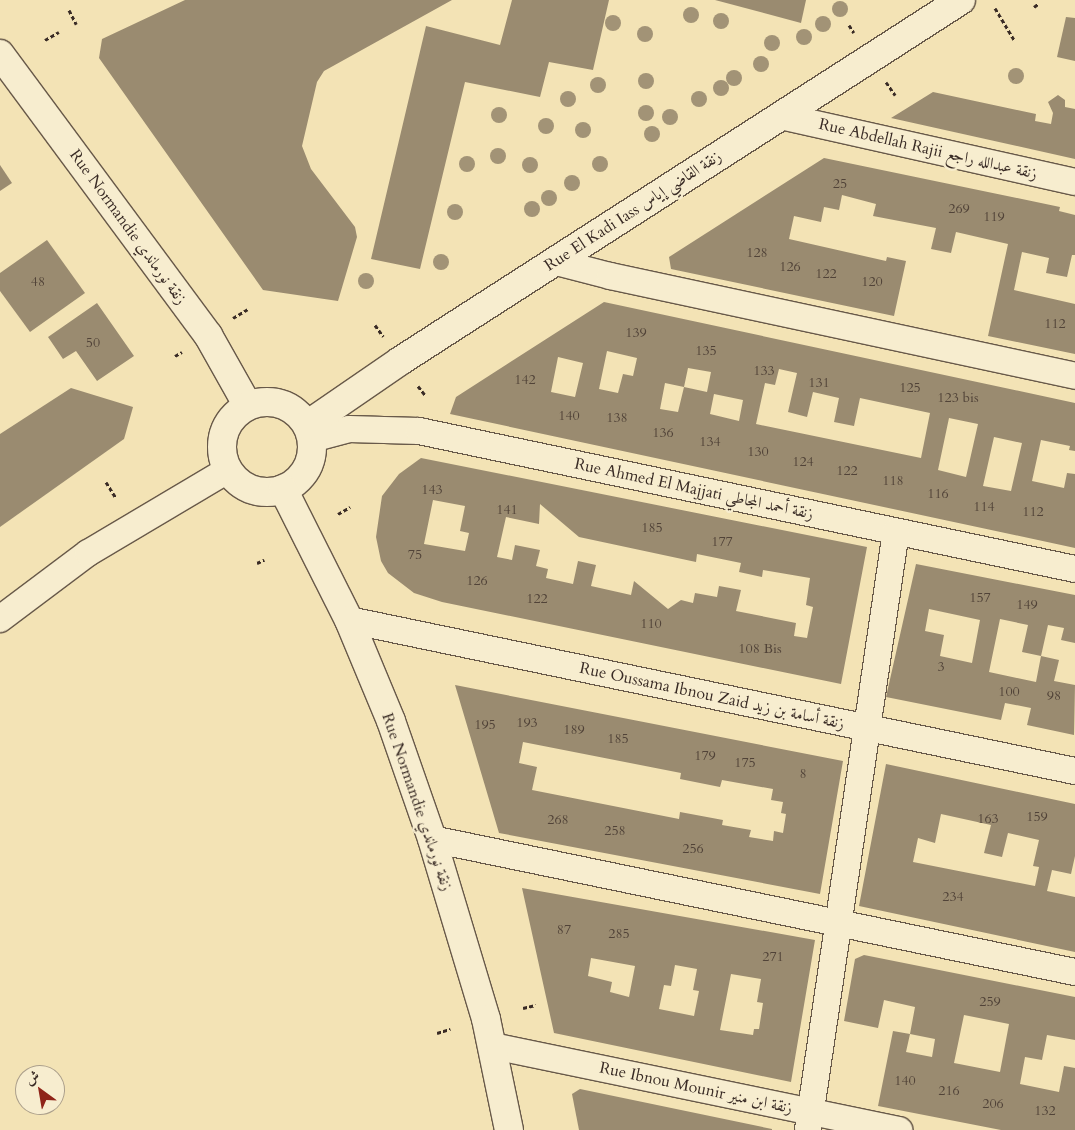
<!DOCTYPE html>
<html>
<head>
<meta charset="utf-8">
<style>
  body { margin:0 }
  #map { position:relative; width:1075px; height:1130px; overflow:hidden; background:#f3e3b5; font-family:Cardo,Amiri,serif }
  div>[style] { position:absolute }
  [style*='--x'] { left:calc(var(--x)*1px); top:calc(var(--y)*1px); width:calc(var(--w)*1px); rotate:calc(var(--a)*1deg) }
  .building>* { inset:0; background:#9a8b70 }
  .path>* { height:3px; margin-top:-1.5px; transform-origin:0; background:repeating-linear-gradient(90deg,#392b25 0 4px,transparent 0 6.5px) }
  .roads { filter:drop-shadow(1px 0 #685949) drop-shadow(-1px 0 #685949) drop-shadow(0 1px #685949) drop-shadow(0 -1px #685949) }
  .minor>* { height:26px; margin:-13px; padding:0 13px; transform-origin:13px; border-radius:13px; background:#f7edcf }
  .tertiary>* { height:28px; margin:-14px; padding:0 14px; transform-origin:14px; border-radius:14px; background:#f7edcf }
  .tertiary>.ring { margin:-14px; padding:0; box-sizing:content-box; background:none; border:28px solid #f7edcf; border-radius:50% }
  .trees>* { width:16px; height:16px; margin:-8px; border-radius:50%; background:#a29376 }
  span { translate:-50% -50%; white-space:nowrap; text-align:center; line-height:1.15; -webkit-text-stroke:4.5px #f7edcf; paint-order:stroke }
  .number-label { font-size:14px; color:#514338 }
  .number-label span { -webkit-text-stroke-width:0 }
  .street-label { font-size:16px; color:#392b25 }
  .north { position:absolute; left:15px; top:1065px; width:50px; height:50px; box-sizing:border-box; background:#f7edcf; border:1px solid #ab9f8b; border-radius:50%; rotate:328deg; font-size:14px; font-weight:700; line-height:20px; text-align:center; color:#392b25 }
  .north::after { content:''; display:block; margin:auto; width:18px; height:22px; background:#8f2418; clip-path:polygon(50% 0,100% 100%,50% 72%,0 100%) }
</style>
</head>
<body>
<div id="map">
  <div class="building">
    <i style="clip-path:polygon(185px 0,452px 0,324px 71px,317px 82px,302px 146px,311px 169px,355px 227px,357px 237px,338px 301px,263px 290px,99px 58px,102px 39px)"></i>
    <i style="clip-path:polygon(512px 0,609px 0,593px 70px,549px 62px,540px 97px,465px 82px,420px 269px,371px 259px,426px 26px,500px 45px)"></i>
    <i style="clip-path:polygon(715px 0,806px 0,801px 23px)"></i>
    <i style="clip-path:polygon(1066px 17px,1075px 18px,1075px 61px,1057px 57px)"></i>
    <i style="clip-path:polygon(933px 92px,1036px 114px,1035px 121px,1051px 124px,1053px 113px,1048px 102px,1058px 95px,1065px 100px,1065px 107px,1075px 109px,1075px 159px,891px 118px)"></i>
    <i style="clip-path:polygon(824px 158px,1060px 207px,1059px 211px,1075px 215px,1075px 255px,1072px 255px,1067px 277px,1046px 273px,1049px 258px,1022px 252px,1014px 290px,1075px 304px,1075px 354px,988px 336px,1008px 244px,956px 232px,951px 253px,931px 249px,936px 228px,873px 216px,876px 204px,842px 195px,839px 210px,824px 207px,821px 222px,794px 216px,789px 239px,886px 261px,887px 257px,906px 261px,894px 316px,671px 269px,669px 257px)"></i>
    <i style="clip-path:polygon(0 165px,12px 183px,0 191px)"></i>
    <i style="clip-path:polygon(47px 240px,85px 293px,30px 332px,0 291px,0 273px)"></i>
    <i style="clip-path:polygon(evenodd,604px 302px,1075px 403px,1075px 451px,1069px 450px,1070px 446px,1041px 440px,1032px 481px,1064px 488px,1067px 473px,1075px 474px,1075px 548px,450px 414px,456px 397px,604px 302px,607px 351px,637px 358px,633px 376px,623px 374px,618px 393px,599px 389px,607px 351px,604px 302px,558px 357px,583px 363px,575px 397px,551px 392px,558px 357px,604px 302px,688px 368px,711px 372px,707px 392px,684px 387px,678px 412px,660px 409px,665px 383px,684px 387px,688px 368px,604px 302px,779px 369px,797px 373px,788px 412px,807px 417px,813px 392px,839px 398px,834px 422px,854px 426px,860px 398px,930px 413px,921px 458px,756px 424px,765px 383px,775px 385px,779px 369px,604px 302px,714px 394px,743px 400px,739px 421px,710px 414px,714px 394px,604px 302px,949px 418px,978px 424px,966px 477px,938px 470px,949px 418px,604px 302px,994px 437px,1022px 443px,1011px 491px,983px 486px,994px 437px)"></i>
    <i style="clip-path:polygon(97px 303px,134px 356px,97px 381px,76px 351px,63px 359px,48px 337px)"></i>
    <i style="clip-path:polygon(71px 388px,133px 407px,124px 439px,0 527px,0 434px)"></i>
    <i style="clip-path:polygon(evenodd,421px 458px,867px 547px,841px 684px,442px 602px,414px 593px,388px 573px,381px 561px,376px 537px,382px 496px,399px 474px,421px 458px,433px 500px,465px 506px,460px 531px,469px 533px,465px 551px,424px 544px,433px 500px,421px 458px,540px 504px,579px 537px,696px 562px,697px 554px,741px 563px,739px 572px,762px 577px,763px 570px,810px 578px,806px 605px,813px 607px,807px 638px,794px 636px,796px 623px,736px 611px,741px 590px,719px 586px,717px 597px,695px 593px,693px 603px,681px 600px,668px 609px,634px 581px,631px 595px,591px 586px,596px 565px,578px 561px,573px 584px,546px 578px,548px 569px,536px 566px,540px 550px,515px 545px,512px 560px,497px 557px,506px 517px,539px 524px,540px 504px)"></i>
    <i style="clip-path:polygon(evenodd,916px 564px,1075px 595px,1075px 643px,1061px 640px,1064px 628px,1048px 625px,1041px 656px,1022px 652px,1028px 625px,1000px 619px,989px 672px,1036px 682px,1041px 656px,1059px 660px,1054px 681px,1075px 685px,1074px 735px,1027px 725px,1031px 708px,1005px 703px,1001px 720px,886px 697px,916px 564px,929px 609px,980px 620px,972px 663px,940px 656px,944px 635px,925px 631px,929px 609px)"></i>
    <i style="clip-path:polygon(evenodd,455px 685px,843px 761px,820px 894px,499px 833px,455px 685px,523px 742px,681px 773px,680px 779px,720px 787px,722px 780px,773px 789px,771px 800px,783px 802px,781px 813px,786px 814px,783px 833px,774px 831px,773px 841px,749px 837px,751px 830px,722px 825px,723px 820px,680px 812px,679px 819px,532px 790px,537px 767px,519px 763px,523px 742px)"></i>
    <i style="clip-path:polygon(evenodd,886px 764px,1075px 804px,1075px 856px,1071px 874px,1052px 870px,1047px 891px,1075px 897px,1075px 952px,859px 906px,886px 764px,941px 814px,991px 825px,984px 853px,1002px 857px,1008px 833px,1039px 840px,1033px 866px,1039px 867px,1035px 886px,913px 862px,918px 838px,935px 843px,941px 814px)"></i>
    <i style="clip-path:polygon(evenodd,522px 888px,815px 940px,791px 1082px,554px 1033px,522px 888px,591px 958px,635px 966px,629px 997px,610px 992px,612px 982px,588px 976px,591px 958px,522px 888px,675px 965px,697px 969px,693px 990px,699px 991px,694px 1016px,659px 1009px,664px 985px,671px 986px,675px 965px,522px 888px,731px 974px,761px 979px,757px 1002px,763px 1003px,759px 1029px,754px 1029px,753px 1035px,720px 1030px,731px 974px)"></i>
    <i style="clip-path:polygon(evenodd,864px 955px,1075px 997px,1075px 1040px,1047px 1035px,1042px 1060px,1025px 1057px,1020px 1084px,1059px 1092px,1064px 1066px,1075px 1068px,1075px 1130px,1001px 1130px,878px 1106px,893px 1031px,910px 1034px,915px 1007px,884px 1000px,878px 1028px,844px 1021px,855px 959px,864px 955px,964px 1015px,1009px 1024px,1000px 1072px,954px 1063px,964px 1015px,864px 955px,910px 1034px,935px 1039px,932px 1057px,906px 1052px,910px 1034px)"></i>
    <i style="clip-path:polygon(580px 1089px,772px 1129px,772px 1130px,579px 1130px,572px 1094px)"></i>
  </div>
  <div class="path">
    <i style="--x:1034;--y:7;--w:5;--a:-37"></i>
    <i style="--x:995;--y:8;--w:37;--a:59"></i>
    <i style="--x:69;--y:10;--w:16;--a:63"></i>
    <i style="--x:849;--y:25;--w:9;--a:58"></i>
    <i style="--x:45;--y:40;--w:16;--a:-30"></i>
    <i style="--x:886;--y:82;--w:16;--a:55"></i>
    <i style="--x:233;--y:318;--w:17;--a:-31"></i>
    <i style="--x:375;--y:325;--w:14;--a:54"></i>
    <i style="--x:175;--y:356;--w:8;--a:-30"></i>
    <i style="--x:418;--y:386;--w:11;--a:52"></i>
    <i style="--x:106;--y:482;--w:19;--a:58"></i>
    <i style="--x:338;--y:514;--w:14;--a:-30"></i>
    <i style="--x:257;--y:563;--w:8;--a:-23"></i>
    <i style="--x:523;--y:1008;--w:13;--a:-13"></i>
    <i style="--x:437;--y:1033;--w:14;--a:-17"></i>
  </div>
  <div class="roads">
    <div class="minor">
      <i style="--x:780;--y:116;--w:302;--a:12.6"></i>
      <i style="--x:556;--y:262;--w:56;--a:14.5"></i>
      <i style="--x:610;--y:276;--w:476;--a:12.1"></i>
      <i style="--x:312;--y:439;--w:38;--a:-15"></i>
      <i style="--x:349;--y:429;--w:70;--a:1.6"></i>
      <i style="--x:419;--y:431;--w:670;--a:11.88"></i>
      <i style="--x:0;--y:619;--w:110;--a:-36.9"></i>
      <i style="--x:88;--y:553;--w:163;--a:-30.7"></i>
      <i style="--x:349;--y:620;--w:742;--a:11.75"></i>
      <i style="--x:432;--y:839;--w:657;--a:11.69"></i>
      <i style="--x:493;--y:1046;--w:415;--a:11.7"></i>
      <i style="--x:808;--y:1130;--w:605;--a:-81.64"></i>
    </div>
    <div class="tertiary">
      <i style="--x:0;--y:54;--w:350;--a:53.5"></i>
      <i style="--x:208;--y:335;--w:81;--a:60.6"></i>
      <i class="ring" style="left:222px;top:402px;width:62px;height:62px"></i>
      <i style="--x:307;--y:425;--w:113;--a:-34.5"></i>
      <i style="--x:400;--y:361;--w:667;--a:-32.76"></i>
      <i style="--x:283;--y:489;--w:147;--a:63.3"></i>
      <i style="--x:349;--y:620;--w:109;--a:67.4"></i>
      <i style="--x:391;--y:721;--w:125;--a:70.8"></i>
      <i style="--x:432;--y:839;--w:188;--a:73.3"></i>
      <i style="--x:486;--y:1019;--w:113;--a:78.3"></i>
    </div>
  </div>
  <div class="trees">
    <i style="left:840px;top:9px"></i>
    <i style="left:691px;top:15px"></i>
    <i style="left:721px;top:21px"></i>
    <i style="left:613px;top:23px"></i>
    <i style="left:823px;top:24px"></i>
    <i style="left:645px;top:34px"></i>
    <i style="left:804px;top:37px"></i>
    <i style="left:772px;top:43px"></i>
    <i style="left:761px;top:64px"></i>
    <i style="left:1016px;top:76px"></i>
    <i style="left:734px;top:78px"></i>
    <i style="left:646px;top:81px"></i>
    <i style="left:598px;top:85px"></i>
    <i style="left:721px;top:88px"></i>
    <i style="left:568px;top:99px"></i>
    <i style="left:699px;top:99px"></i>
    <i style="left:646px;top:113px"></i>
    <i style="left:499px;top:115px"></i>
    <i style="left:670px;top:117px"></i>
    <i style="left:546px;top:126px"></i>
    <i style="left:583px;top:130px"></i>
    <i style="left:652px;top:134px"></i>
    <i style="left:498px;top:156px"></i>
    <i style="left:467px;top:164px"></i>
    <i style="left:600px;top:164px"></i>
    <i style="left:530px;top:165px"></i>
    <i style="left:572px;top:183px"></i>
    <i style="left:549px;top:198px"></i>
    <i style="left:532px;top:209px"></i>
    <i style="left:455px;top:212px"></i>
    <i style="left:441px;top:262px"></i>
    <i style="left:366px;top:281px"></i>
  </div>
  <div class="number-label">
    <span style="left:840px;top:184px">25</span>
    <span style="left:959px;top:209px">269</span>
    <span style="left:994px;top:217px">119</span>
    <span style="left:757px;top:253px">128</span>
    <span style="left:790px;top:267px">126</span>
    <span style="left:826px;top:274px">122</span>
    <span style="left:38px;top:282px">48</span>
    <span style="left:872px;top:282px">120</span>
    <span style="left:1055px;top:324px">112</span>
    <span style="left:636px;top:333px">139</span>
    <span style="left:93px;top:343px">50</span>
    <span style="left:706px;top:351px">135</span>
    <span style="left:764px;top:371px">133</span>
    <span style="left:525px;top:380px">142</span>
    <span style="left:819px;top:383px">131</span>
    <span style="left:910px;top:388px">125</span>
    <span style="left:958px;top:398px">123 bis</span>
    <span style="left:569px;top:416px">140</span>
    <span style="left:617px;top:418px">138</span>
    <span style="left:663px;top:433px">136</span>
    <span style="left:710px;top:442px">134</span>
    <span style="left:758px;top:452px">130</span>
    <span style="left:803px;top:462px">124</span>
    <span style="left:847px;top:471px">122</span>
    <span style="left:893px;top:481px">118</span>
    <span style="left:432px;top:490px">143</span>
    <span style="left:938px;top:494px">116</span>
    <span style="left:984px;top:507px">114</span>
    <span style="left:507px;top:510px">141</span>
    <span style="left:1033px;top:512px">112</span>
    <span style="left:652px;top:528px">185</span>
    <span style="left:722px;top:542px">177</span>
    <span style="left:415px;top:555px">75</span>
    <span style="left:477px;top:581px">126</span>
    <span style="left:980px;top:598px">157</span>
    <span style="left:537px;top:599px">122</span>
    <span style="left:1027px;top:605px">149</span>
    <span style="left:651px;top:624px">110</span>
    <span style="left:760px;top:649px">108 Bis</span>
    <span style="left:941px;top:667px">3</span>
    <span style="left:1009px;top:692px">100</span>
    <span style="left:1054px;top:696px">98</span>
    <span style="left:527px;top:723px">193</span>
    <span style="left:485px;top:725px">195</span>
    <span style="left:574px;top:730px">189</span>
    <span style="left:618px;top:739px">185</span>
    <span style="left:705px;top:756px">179</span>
    <span style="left:745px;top:763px">175</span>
    <span style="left:803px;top:774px">8</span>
    <span style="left:1037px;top:817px">159</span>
    <span style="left:988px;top:819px">163</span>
    <span style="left:558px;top:820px">268</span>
    <span style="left:615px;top:831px">258</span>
    <span style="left:693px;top:849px">256</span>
    <span style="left:953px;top:897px">234</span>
    <span style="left:564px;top:930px">87</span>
    <span style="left:619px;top:934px">285</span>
    <span style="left:773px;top:957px">271</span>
    <span style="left:990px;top:1002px">259</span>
    <span style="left:905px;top:1081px">140</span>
    <span style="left:949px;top:1091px">216</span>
    <span style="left:993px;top:1104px">206</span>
    <span style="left:1045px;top:1111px">132</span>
  </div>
  <div class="street-label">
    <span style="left:928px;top:149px;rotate:13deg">Rue Abdellah Rajii زنقة عبدالله راجع</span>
    <span style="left:633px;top:211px;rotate:-33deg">Rue El Kadi Iass زنقة القاضي إياس</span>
    <span style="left:128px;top:227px;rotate:54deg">Rue Normandie زنقة نورماندي</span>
    <span style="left:694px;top:489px;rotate:12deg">Rue Ahmed El Majjati زنقة أحمد المجاطي</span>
    <span style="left:712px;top:696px;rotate:12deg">Rue Oussama Ibnou Zaid زنقة أسامة بن زيد</span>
    <span style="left:417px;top:802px;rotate:71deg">Rue Normandie زنقة نورماندي</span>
    <span style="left:696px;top:1088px;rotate:12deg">Rue Ibnou Mounir زنقة ابن منير</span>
  </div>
  <div class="north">ش</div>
</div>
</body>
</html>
